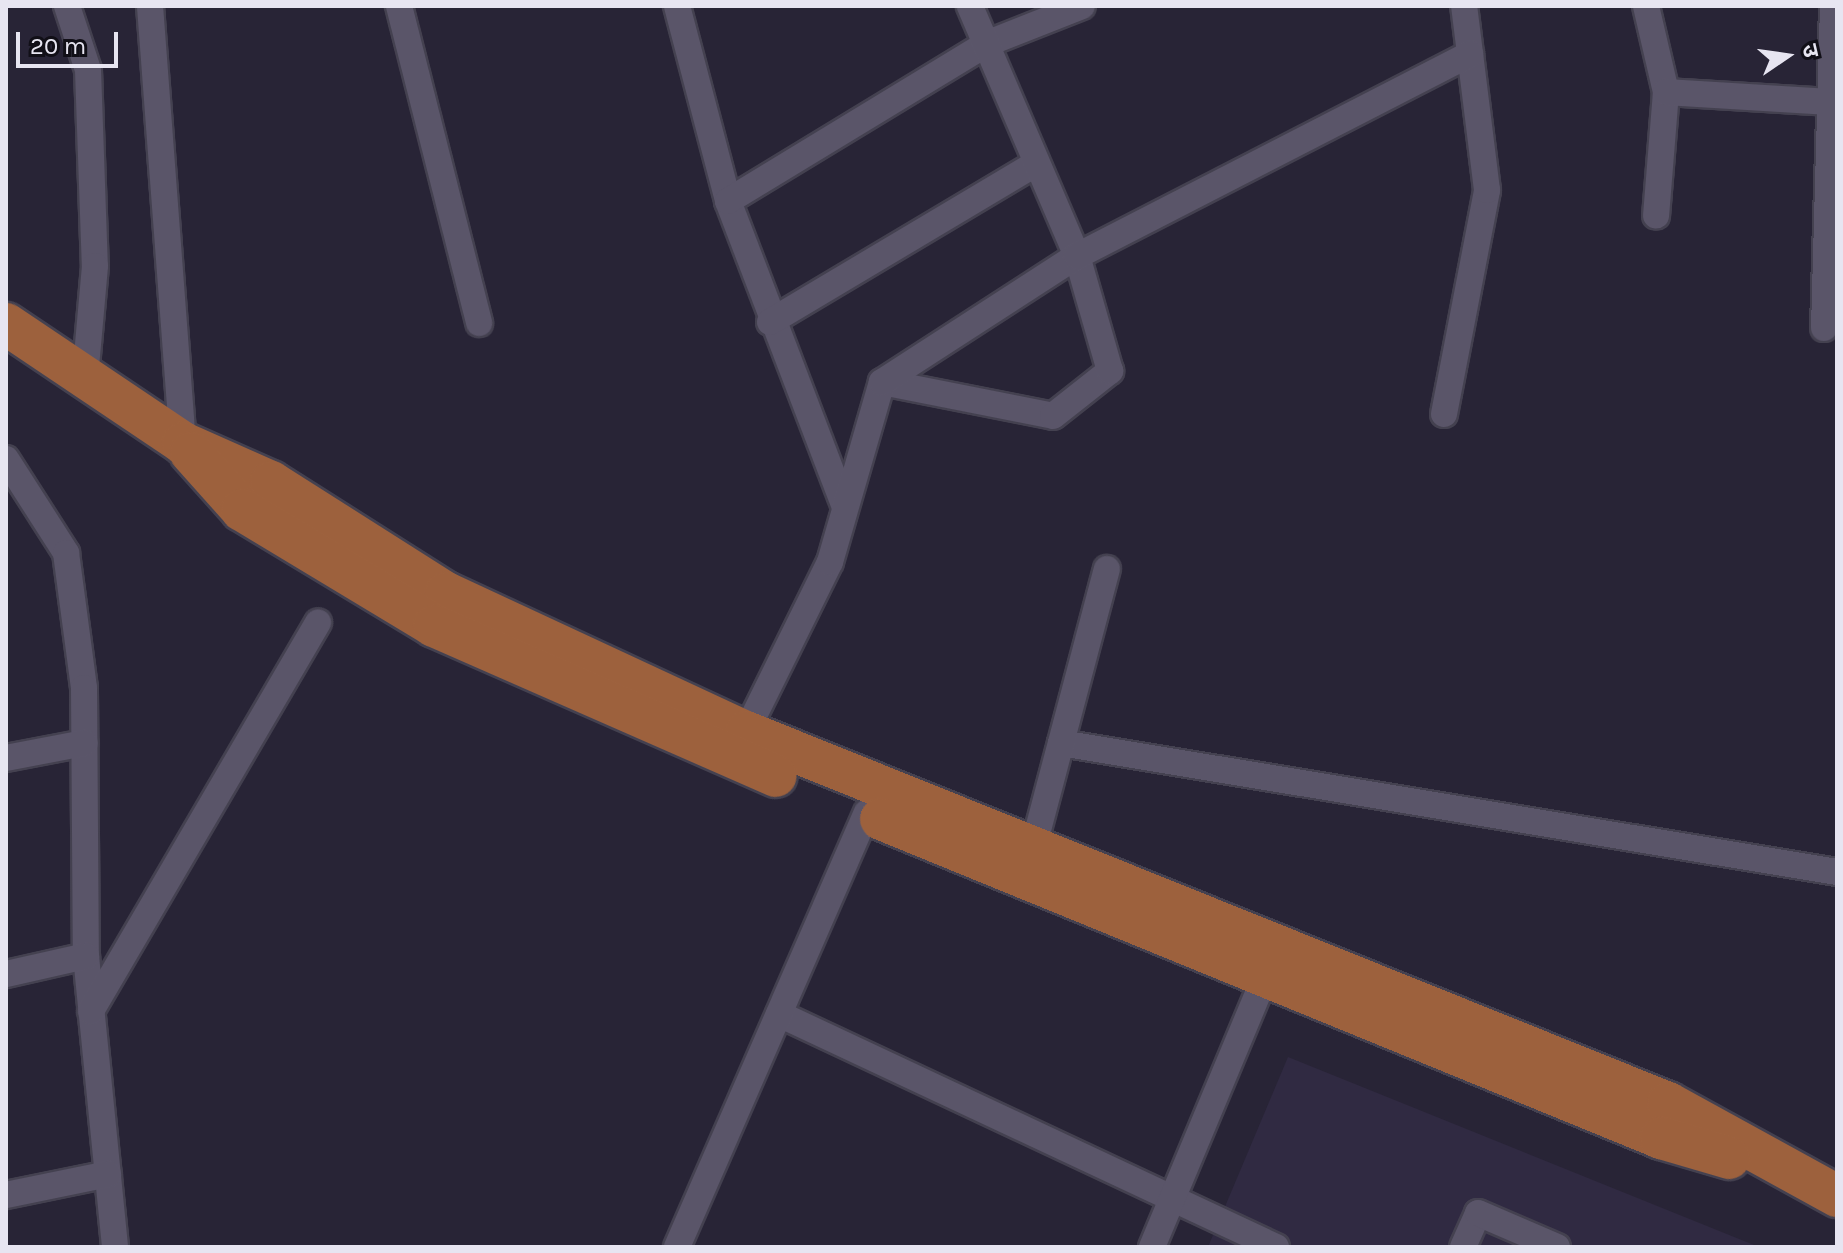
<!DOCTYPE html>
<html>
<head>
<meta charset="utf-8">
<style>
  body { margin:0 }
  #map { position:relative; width:1843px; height:1253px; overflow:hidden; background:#282436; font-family:Karla,"Noto Sans Devanagari",sans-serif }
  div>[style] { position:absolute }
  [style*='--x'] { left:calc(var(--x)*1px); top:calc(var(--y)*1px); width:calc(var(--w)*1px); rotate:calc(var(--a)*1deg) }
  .built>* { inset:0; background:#302a42 }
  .roads { filter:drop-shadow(2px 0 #444150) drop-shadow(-2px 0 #444150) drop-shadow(0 2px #444150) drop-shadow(0 -2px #444150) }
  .minor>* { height:26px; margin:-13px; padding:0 13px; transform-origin:13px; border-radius:13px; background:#5a5569 }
  .primary>* { height:42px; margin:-21px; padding:0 21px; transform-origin:21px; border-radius:21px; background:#9d613d }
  span { translate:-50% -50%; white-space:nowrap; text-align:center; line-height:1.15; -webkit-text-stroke:6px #110f17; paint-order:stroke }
  .frame { position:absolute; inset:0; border:8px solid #e7e5f1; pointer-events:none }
  .north { position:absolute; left:1747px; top:16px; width:80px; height:80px; -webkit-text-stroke:6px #110f17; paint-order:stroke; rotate:77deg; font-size:22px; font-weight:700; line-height:32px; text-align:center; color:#e7e5f1 }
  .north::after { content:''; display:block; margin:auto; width:28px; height:36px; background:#e7e5f1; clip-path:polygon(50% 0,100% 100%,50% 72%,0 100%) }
  .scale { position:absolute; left:16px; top:32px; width:102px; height:36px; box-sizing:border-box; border:4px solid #e7e5f1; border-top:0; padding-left:10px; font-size:24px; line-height:28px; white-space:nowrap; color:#e7e5f1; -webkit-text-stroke:6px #110f17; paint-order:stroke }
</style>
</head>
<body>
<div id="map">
  <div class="built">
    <i style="clip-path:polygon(1288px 1057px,1759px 1247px,1208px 1247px)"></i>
  </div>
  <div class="roads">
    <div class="minor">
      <i style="--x:67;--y:6;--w:67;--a:71.8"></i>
      <i style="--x:88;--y:70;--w:196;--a:88"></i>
      <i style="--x:95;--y:266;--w:111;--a:95.1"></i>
      <i style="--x:150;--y:6;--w:438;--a:85.7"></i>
      <i style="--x:399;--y:6;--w:327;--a:75.8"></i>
      <i style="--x:677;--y:6;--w:202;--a:75.3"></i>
      <i style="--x:728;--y:201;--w:328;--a:69.1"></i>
      <i style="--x:1646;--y:6;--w:88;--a:76.9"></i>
      <i style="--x:1666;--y:92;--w:124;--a:94.6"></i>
      <i style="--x:1666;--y:92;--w:164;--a:3.5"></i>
      <i style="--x:728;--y:201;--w:302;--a:-31.3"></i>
      <i style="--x:986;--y:44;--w:103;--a:-21.6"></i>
      <i style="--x:770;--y:322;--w:306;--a:-30.8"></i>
      <i style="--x:1824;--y:328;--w:322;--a:-88.4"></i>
      <i style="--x:882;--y:382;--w:174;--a:11.2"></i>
      <i style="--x:1053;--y:416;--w:73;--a:-38.3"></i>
      <i style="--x:1110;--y:371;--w:120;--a:-106"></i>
      <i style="--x:1077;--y:256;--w:272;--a:-113.2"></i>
      <i style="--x:1444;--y:414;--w:228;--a:-79.1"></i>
      <i style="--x:1487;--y:190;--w:185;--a:-97.1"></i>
      <i style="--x:6;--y:459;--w:112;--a:57.4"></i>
      <i style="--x:66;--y:553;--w:136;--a:82.4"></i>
      <i style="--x:84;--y:688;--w:268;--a:89.6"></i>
      <i style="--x:86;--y:956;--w:292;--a:84.3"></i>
      <i style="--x:1061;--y:743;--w:787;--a:9.44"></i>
      <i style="--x:740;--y:744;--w:203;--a:-63.7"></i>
      <i style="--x:830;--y:562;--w:187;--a:-73.9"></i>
      <i style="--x:882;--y:382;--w:232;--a:-32.9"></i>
      <i style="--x:1077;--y:256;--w:442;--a:-27.2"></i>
      <i style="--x:6;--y:758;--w:80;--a:-10.8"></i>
      <i style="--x:1030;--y:860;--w:301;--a:-75.2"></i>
      <i style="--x:6;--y:974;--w:82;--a:-12.7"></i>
      <i style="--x:91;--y:1011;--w:450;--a:-59.7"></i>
      <i style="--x:779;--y:1014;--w:549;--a:25.12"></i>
      <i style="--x:6;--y:1195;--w:104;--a:-11.6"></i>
      <i style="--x:677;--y:1247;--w:474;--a:-66.4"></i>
      <i style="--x:1152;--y:1247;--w:308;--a:-67.3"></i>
      <i style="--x:1463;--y:1247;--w:37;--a:-66"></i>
      <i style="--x:1478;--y:1213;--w:86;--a:23.3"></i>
    </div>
    <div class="primary">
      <i style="--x:6;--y:324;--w:213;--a:33.9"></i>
      <i style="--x:183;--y:443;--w:96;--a:23.9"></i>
      <i style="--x:271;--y:482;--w:207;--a:32.4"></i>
      <i style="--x:446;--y:593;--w:331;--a:24.9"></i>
      <i style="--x:746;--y:732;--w:994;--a:21.92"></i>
      <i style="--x:1668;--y:1103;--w:193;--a:28.8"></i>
      <i style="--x:191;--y:453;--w:76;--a:48.2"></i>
      <i style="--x:242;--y:510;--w:224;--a:31.1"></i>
      <i style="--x:434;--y:626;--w:373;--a:23.7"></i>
      <i style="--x:881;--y:819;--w:843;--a:22.24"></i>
      <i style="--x:1661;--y:1138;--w:71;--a:16.4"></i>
    </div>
  </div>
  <div class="frame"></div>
  <div class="north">उ</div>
  <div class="scale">20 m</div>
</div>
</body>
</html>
